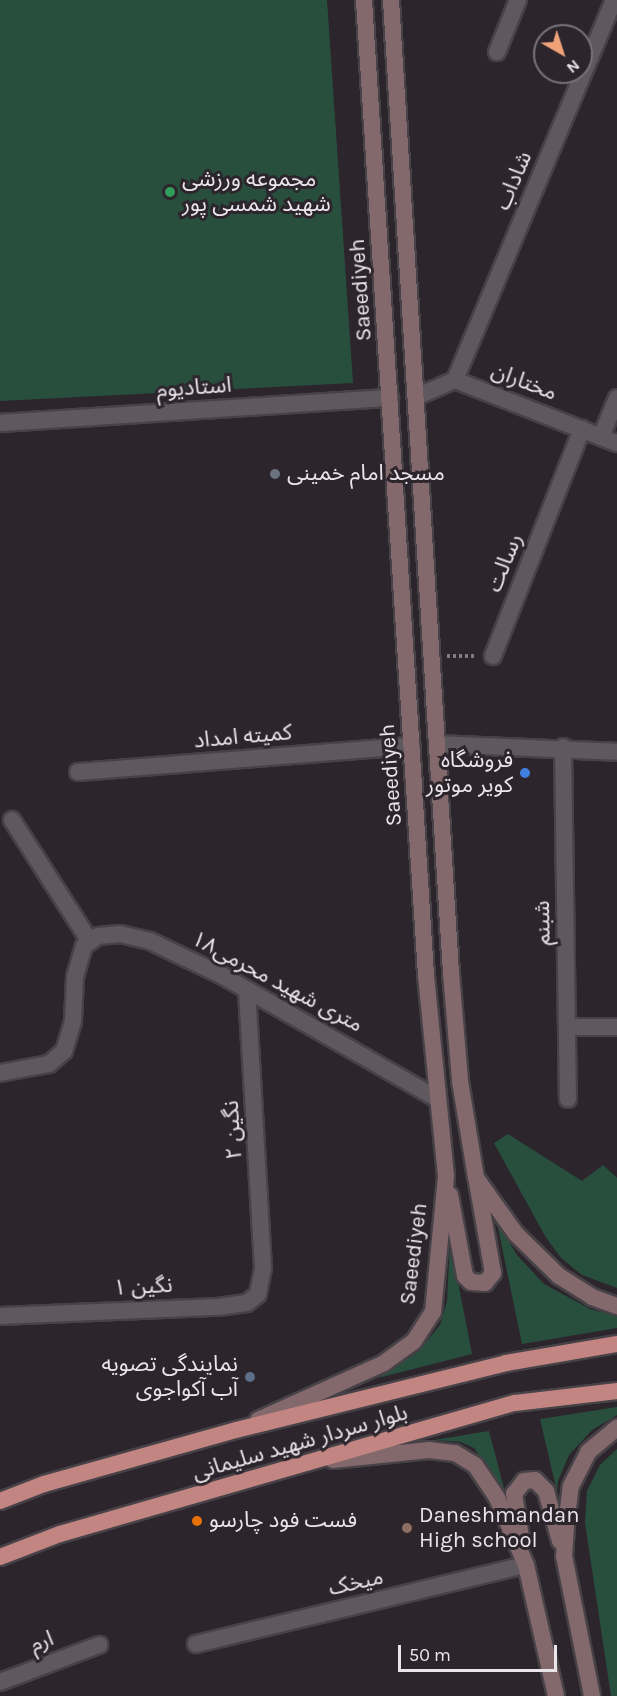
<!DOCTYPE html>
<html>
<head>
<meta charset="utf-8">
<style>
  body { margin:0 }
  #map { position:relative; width:617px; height:1696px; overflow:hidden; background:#2c252c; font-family:Karla,"Noto Sans Arabic",sans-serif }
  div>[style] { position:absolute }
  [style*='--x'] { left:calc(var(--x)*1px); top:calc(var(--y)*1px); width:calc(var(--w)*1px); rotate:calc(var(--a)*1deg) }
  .green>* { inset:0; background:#284f3e }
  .path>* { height:4px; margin-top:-2px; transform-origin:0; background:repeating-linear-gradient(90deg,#817b81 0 3px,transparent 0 6px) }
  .roads { filter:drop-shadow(2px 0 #474247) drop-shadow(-2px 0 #474247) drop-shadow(0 2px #474247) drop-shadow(0 -2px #474247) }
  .minor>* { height:16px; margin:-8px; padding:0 8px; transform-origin:8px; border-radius:8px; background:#5f585f }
  .secondary>* { height:16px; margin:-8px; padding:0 8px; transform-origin:8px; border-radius:8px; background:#84696c }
  .trunk>* { height:16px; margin:-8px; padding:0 8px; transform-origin:8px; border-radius:8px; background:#c28582 }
  .dots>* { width:16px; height:16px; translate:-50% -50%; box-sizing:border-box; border:3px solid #2c252c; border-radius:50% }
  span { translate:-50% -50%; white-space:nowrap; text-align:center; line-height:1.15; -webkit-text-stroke:6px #2c252c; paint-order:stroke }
  .poi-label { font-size:22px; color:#eae5ea }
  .left { translate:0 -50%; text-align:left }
  .right { translate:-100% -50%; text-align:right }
  .street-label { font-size:22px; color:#eae5ea }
  .north { position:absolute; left:533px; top:24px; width:60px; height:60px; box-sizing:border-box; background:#2c252c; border:2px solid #787278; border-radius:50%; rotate:141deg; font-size:16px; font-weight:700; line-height:24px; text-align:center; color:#eae5ea }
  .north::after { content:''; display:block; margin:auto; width:21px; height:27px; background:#f0a279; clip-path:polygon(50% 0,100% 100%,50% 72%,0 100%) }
  .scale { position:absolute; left:398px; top:1645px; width:159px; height:27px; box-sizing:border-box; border:3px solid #eae5ea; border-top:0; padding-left:8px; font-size:18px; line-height:21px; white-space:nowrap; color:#eae5ea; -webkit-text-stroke:4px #2c252c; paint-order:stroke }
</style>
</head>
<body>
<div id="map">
  <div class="green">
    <i style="clip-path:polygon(0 0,327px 0,353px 383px,0 401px)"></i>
    <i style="clip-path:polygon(508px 1134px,582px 1181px,603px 1165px,617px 1178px,617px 1288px,582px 1275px,561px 1258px,545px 1236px,494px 1143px)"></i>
    <i style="clip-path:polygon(497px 1223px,517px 1255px,544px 1284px,590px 1309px,617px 1316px,617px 1328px,522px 1344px)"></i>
    <i style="clip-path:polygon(450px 1241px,472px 1354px,378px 1378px,418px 1352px,440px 1325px,447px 1301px)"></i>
    <i style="clip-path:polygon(617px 1407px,617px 1415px,592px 1430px,569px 1455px,558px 1481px,557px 1492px,540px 1419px)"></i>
    <i style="clip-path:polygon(489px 1431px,506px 1496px,474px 1448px,461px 1442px,434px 1440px)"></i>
    <i style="clip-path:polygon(617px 1449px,617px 1696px,611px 1696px,585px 1523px,587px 1491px,600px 1465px)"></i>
  </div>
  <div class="path">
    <i style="--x:447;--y:656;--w:29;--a:0"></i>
  </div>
  <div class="roads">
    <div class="minor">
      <i style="--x:497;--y:52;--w:56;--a:-68"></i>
      <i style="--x:455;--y:380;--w:412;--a:-67.3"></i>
      <i style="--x:416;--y:397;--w:43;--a:-23.6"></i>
      <i style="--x:455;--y:380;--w:174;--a:21.3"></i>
      <i style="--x:0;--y:423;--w:391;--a:-3.7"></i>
      <i style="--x:601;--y:437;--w:42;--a:-67.7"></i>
      <i style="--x:493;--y:656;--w:244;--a:-68.6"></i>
      <i style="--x:437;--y:744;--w:180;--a:2.5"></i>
      <i style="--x:563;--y:747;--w:352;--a:89.2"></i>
      <i style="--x:78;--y:772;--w:335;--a:-4.5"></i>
      <i style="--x:12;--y:820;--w:143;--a:57.3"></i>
      <i style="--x:567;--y:1027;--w:50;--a:0"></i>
      <i style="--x:0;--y:1073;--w:50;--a:-10.4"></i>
      <i style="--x:49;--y:1064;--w:20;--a:-41"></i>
      <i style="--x:64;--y:1051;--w:31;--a:-73"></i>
      <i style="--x:73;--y:1021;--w:44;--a:-87.4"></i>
      <i style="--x:75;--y:977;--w:32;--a:-74"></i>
      <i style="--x:84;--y:946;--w:17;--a:-36"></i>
      <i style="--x:98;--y:936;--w:22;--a:-5"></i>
      <i style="--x:120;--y:934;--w:31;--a:13"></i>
      <i style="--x:150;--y:941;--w:81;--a:25.6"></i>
      <i style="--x:223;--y:976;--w:245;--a:29.8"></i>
      <i style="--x:0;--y:1316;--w:218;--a:-2.4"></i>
      <i style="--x:218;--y:1307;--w:29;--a:-8"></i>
      <i style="--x:247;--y:1303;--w:14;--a:-39"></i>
      <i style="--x:258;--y:1294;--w:26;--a:-79"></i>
      <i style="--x:263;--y:1268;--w:278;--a:-93.3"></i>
      <i style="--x:196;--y:1644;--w:339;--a:-13.5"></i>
      <i style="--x:0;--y:1682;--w:106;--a:-20.5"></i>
    </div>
    <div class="secondary">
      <i style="--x:391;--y:0;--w:975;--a:86.47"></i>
      <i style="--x:451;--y:973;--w:108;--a:85.2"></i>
      <i style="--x:460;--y:1081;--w:98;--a:80.6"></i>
      <i style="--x:476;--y:1178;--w:69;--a:54.5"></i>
      <i style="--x:516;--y:1234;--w:60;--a:44.3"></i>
      <i style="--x:559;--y:1276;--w:39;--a:32"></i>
      <i style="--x:592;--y:1297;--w:27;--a:20"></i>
      <i style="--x:450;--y:1195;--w:82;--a:79.5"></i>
      <i style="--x:465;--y:1276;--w:8;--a:45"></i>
      <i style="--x:471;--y:1282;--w:14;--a:4"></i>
      <i style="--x:485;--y:1283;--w:13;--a:-51"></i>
      <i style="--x:493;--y:1273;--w:92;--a:-100"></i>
      <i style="--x:258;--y:1420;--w:138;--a:-24.3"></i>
      <i style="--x:384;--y:1363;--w:37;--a:-36"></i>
      <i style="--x:414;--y:1341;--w:35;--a:-57"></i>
      <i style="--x:433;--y:1312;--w:137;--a:-84.5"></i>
      <i style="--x:446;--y:1176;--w:202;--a:-95.7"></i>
      <i style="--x:426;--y:975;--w:977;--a:-93.64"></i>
      <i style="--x:333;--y:1460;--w:97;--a:-5.9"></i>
      <i style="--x:429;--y:1450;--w:26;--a:7"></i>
      <i style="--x:455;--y:1453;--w:23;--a:31"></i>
      <i style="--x:475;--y:1465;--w:40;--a:56"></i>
      <i style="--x:497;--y:1498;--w:73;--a:66.6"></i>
      <i style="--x:526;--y:1565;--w:134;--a:77.1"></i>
      <i style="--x:521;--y:1537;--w:44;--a:-99.2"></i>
      <i style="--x:514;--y:1494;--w:16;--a:-52"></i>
      <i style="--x:524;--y:1481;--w:11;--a:-5"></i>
      <i style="--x:535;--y:1480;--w:16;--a:45"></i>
      <i style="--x:546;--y:1491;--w:52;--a:74.4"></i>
      <i style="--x:592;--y:1696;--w:143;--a:-101.3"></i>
      <i style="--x:564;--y:1556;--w:31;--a:-86"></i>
      <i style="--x:566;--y:1525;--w:39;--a:-83"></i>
      <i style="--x:571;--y:1486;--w:38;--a:-63"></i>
      <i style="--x:588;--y:1452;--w:38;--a:-40"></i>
    </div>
    <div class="trunk">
      <i style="--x:0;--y:1501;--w:47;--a:-21.1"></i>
      <i style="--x:44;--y:1484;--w:199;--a:-15.7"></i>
      <i style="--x:236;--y:1430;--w:278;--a:-13.9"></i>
      <i style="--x:506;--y:1363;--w:113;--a:-9.7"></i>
      <i style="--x:0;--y:1557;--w:64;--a:-21"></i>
      <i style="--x:60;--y:1534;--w:473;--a:-16.1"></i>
      <i style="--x:515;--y:1403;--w:103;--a:-6.7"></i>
    </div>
  </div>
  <div class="dots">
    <i style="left:170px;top:192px;background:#2e9e5b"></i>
    <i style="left:275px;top:474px;background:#6b7280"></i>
    <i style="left:525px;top:773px;background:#3f7fe0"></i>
    <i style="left:250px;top:1377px;background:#5c6f8a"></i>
    <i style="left:197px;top:1521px;background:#e8710a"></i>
    <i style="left:407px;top:1528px;background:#8d6e63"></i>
  </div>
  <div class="poi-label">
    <span class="left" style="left:182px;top:192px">مجموعه ورزشی<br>شهید شمسی پور</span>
    <span class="left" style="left:287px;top:474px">مسجد امام خمینی</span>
    <span class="right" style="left:513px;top:773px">فروشگاه<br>کویر موتور</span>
    <span class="right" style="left:238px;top:1377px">نمایندگی تصویه<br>آب آکواجوی</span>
    <span class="left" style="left:419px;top:1528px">Daneshmandan<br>High school</span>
    <span class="left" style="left:209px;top:1521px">فست فود چارسو</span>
  </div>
  <div class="street-label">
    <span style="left:514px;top:181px;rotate:-67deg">شاداب</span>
    <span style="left:361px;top:290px;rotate:-94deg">Saeediyeh</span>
    <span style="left:524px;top:382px;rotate:21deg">مختاران</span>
    <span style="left:194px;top:388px;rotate:-4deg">استادیوم</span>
    <span style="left:505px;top:563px;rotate:-68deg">رسالت</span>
    <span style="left:243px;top:737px;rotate:-5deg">کمیته امداد</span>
    <span style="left:391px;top:775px;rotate:-94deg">Saeediyeh</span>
    <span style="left:543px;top:923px;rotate:-91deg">شبنم</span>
    <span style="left:277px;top:982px;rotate:28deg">۱۸متری شهید محرمی</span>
    <span style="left:233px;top:1130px;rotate:-93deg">نگین ۲</span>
    <span style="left:414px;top:1254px;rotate:-83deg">Saeediyeh</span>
    <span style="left:143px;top:1287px;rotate:-3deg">نگین ۱</span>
    <span style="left:300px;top:1443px;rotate:-16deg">بلوار سردار شهید سلیمانی</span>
    <span style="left:356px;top:1583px;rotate:-13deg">میخک</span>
    <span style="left:42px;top:1642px;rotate:-20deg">ارم</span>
  </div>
  <div class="north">N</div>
  <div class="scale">50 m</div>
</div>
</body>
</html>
